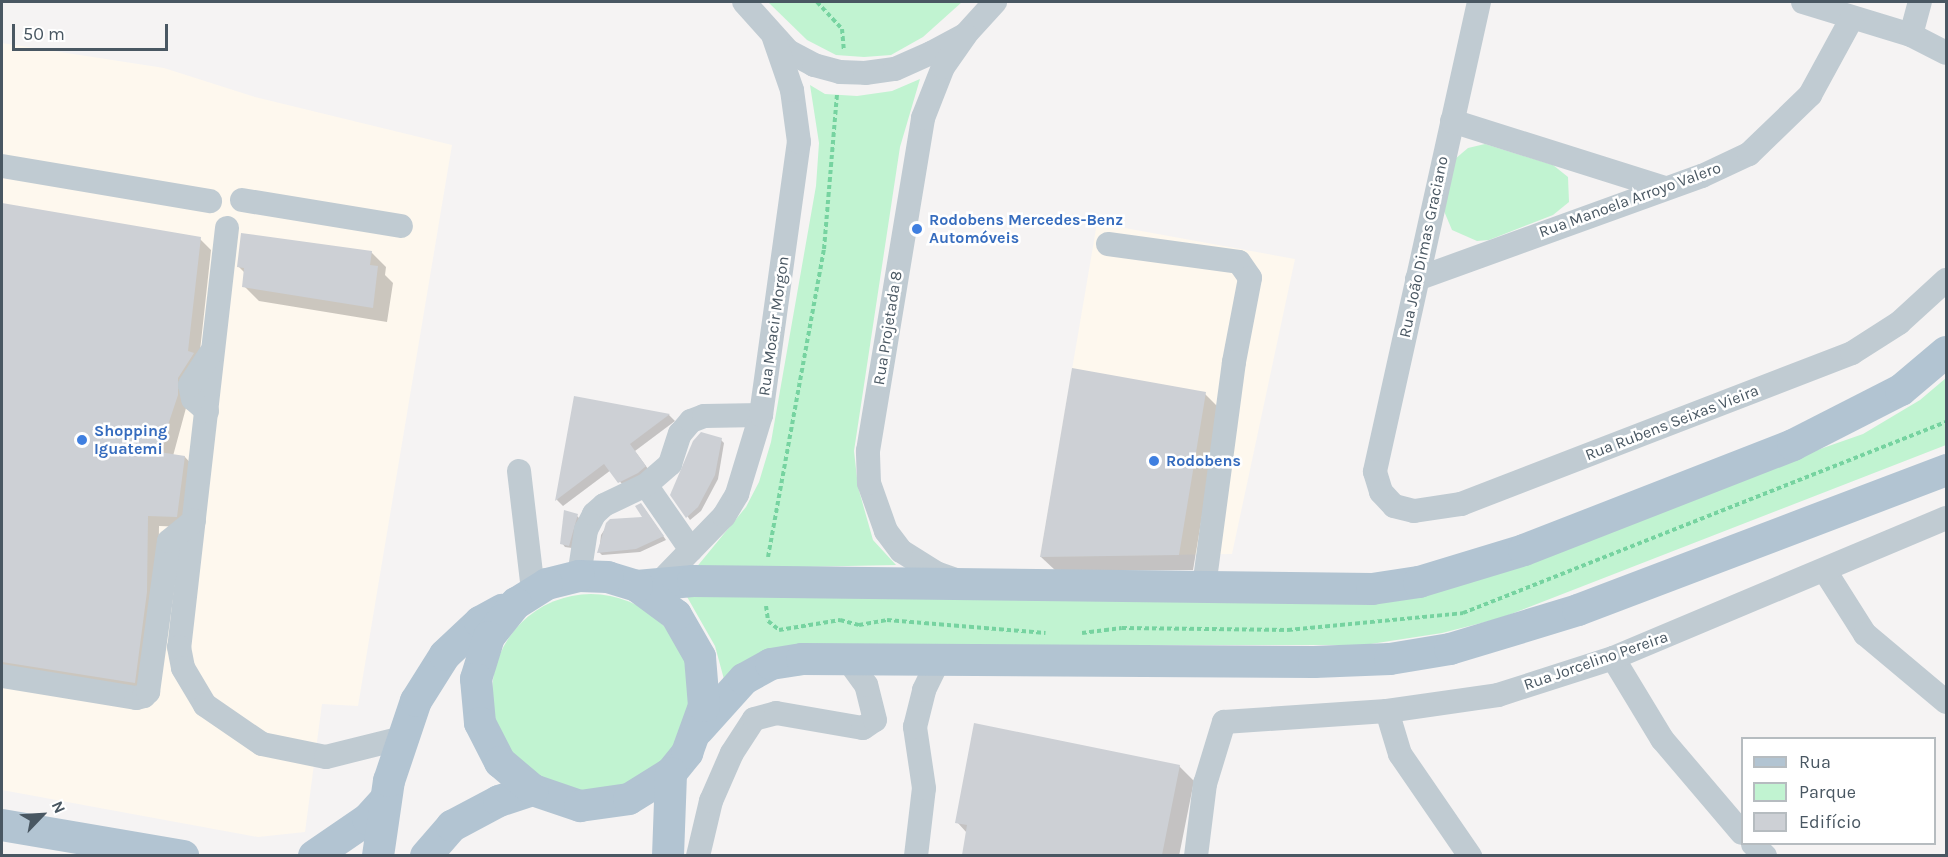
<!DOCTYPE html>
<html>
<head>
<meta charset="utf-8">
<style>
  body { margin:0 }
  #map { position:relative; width:1948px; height:857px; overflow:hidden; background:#f5f3f3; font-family:Karla,sans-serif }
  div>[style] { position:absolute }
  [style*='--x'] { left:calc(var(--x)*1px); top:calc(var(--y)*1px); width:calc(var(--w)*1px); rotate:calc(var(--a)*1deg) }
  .commercial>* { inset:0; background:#fef8ee }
  .green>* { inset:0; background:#c1f3d1 }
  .round { border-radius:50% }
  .shadow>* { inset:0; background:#0003 }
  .building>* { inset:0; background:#cdd0d5 }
  .path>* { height:4px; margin-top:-2px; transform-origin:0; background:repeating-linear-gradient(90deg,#76d3a0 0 4.5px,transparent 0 7.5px) }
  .minor>* { height:24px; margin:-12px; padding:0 12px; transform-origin:12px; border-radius:12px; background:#c0cbd2 }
  .major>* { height:32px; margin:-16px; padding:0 16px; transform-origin:16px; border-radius:16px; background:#b2c4d2 }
  .dots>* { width:16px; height:16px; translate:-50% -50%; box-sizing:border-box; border:3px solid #fff; border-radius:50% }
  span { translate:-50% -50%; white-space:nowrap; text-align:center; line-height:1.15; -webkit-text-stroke:5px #fff; paint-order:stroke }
  .street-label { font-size:16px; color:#495762 }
  .shop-label { font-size:16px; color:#366cbe; font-weight:700 }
  .left { translate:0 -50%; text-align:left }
  .frame { position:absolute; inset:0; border:3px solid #495762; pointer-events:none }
  .legend { position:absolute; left:1741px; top:737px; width:195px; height:108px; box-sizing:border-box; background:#fff; border:2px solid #b6bcc0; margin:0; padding:8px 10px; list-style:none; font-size:18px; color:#495762 }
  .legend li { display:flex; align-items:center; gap:12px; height:30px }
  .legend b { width:30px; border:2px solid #b6bcc0 }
  .north { position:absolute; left:12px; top:785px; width:60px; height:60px; -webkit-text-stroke:4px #fff; paint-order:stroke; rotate:65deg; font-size:16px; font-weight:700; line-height:24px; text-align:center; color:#495762 }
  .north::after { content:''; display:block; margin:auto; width:21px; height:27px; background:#495762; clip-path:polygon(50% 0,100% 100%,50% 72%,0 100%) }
  .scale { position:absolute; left:12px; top:24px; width:156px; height:27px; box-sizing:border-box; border:3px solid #495762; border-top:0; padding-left:8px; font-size:18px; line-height:21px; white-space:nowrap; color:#495762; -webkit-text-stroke:4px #fff; paint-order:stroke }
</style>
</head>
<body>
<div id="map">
  <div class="commercial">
    <i style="clip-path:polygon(2px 43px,164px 68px,255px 97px,452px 145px,358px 706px,322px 704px,305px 832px,258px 837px,2px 790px)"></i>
    <i style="clip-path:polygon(1097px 223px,1295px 259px,1232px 554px,1040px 557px)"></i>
  </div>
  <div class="green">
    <i style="clip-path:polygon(768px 2px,962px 2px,923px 37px,891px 55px,864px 57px,836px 55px,807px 40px)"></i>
    <i style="clip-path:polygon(920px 79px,900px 147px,854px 451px,858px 487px,873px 540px,896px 565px,695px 569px,746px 507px,759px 482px,771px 442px,816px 186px,819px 143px,810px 85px,825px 94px,857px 96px,892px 91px)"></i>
    <i style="clip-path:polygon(1485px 144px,1553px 165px,1568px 177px,1569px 202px,1553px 215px,1489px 240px,1477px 241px,1452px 230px,1444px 211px,1455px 159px,1468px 148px)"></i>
    <i style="clip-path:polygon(1946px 378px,1946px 445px,1501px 618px,1442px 633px,1364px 645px,1088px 645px,725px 683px,715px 646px,686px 595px,1350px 599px,1691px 494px,1863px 434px,1920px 400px)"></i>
    <i class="round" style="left:492px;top:594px;width:198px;height:198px"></i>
  </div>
  <div class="shadow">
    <i style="clip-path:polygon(2px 205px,200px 239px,211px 250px,199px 360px,173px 456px,185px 457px,196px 469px,188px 527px,159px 526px,158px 604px,146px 694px,2px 671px)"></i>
    <i style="clip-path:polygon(371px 252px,386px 267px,385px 275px,393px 283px,387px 322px,259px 301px,244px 286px,245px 273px,238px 266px)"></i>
    <i style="clip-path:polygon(1205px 394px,1220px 409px,1193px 570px,1056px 571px,1041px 557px)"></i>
    <i style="clip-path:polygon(575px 398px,669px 415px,675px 421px,635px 451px,651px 473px,625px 488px,611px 470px,563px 506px,557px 500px)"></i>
    <i style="clip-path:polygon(721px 440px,724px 443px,718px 479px,701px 511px,690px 520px,672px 494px)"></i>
    <i style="clip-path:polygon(644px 508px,666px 540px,640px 552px,602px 555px,599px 552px,601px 535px,611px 520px,645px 518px)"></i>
    <i style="clip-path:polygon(577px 516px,580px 519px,572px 548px,565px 547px,562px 543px)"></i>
    <i style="clip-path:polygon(1179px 766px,1194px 781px,1179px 856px,964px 856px,967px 833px,957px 822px)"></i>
  </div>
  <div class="building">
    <i style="clip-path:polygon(2px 203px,201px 237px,188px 351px,194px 353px,178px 378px,178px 395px,159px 452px,185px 456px,177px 517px,148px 516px,147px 592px,135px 683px,2px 662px)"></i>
    <i style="clip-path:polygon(241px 233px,372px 251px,370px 265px,378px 266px,373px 308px,242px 287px,244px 268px,237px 267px)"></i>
    <i style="clip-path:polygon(1072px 368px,1206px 392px,1179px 555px,1040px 557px)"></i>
    <i style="clip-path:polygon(574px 396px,670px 414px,630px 444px,646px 466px,638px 473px,618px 483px,604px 464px,555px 501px)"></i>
    <i style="clip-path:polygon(701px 432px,722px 438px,715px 475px,698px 507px,686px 518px,670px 495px,693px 441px)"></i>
    <i style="clip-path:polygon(641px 503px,664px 536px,636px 549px,597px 553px,606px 523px,610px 519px,642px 517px,635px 506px)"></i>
    <i style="clip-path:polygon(564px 510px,578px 514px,569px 546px,560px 544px)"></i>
    <i style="clip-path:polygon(974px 723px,1180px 765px,1162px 855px,962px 855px,967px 825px,955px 823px)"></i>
  </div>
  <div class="path">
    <i style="--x:817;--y:2;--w:37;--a:47"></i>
    <i style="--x:842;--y:29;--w:21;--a:85"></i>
    <i style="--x:768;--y:557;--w:313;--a:-79.7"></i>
    <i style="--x:824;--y:249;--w:157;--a:-85.2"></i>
    <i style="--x:766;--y:606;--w:15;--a:82"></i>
    <i style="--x:768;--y:621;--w:14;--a:39"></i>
    <i style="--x:779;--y:630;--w:62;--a:-9.3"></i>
    <i style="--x:840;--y:620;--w:20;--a:15"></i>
    <i style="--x:859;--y:625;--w:28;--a:-10"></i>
    <i style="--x:887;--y:620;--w:159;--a:4.7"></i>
    <i style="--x:1082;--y:633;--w:40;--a:-7.1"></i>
    <i style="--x:1122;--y:628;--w:166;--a:0.7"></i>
    <i style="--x:1288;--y:630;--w:176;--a:-5.5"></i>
    <i style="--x:1463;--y:613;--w:519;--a:-21.58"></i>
  </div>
  <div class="minor">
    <i style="--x:744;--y:2;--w:66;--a:48.1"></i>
    <i style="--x:788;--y:51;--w:30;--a:28"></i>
    <i style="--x:814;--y:65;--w:27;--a:15"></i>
    <i style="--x:840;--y:72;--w:25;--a:2"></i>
    <i style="--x:865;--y:73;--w:30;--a:-8"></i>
    <i style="--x:895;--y:69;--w:39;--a:-24"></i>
    <i style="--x:931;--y:53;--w:38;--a:-28"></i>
    <i style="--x:965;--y:35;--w:45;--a:-47.7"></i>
    <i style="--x:1479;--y:2;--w:481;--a:102.5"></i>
    <i style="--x:1375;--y:472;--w:21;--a:73"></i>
    <i style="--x:1381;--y:492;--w:19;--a:47"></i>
    <i style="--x:1394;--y:506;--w:21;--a:14"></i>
    <i style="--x:1414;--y:511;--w:48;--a:-8.5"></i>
    <i style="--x:1461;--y:504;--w:419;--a:-21.1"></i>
    <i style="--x:1852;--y:353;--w:56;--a:-32.6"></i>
    <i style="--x:1899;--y:323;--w:64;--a:-42.5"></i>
    <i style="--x:1803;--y:2;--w:113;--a:17"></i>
    <i style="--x:1911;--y:35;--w:39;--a:27"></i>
    <i style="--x:1911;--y:35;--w:34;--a:-75"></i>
    <i style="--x:1452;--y:121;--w:223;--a:17.5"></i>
    <i style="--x:2;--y:166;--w:211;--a:9.6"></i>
    <i style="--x:242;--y:200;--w:161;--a:9.3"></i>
    <i style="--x:227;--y:228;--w:422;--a:96.5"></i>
    <i style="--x:179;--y:647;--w:21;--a:79"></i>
    <i style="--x:183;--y:668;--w:43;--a:59.3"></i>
    <i style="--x:205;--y:705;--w:69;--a:34.4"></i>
    <i style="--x:262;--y:744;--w:65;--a:11.5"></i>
    <i style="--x:326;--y:757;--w:78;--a:-14"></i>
    <i style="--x:1108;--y:244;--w:132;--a:7.8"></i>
    <i style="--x:1239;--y:262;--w:19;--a:55"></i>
    <i style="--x:1250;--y:278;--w:86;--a:100.8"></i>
    <i style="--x:1234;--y:362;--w:228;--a:97.6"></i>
    <i style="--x:1417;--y:279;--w:303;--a:-19.9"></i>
    <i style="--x:1702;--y:176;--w:52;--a:-25.1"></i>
    <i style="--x:1749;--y:154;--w:85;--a:-44"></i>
    <i style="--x:1810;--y:95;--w:88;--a:-61.4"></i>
    <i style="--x:207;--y:411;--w:18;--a:-139"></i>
    <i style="--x:193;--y:399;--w:14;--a:-102"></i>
    <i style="--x:190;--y:385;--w:37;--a:-57"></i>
    <i style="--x:519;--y:471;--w:121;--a:83.3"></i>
    <i style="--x:646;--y:485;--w:79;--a:55.3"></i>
    <i style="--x:1825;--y:571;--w:75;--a:57.6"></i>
    <i style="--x:1865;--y:634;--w:106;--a:40"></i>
    <i style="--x:579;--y:576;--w:47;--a:-81.3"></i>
    <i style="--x:586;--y:530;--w:18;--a:-63"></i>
    <i style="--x:594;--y:514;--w:13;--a:-42"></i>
    <i style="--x:604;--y:505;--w:47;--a:-25.5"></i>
    <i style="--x:646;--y:485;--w:32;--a:-41"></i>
    <i style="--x:670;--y:464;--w:32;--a:-72"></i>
    <i style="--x:680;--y:434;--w:17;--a:-50"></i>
    <i style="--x:691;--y:421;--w:14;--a:-21"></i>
    <i style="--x:704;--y:416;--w:57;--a:-1"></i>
    <i style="--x:956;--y:580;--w:21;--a:-161"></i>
    <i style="--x:936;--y:573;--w:41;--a:-147.8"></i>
    <i style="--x:901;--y:551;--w:25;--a:-127"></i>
    <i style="--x:886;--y:531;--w:51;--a:-109.5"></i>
    <i style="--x:869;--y:483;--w:32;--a:-92"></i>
    <i style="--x:868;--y:451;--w:338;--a:-80.6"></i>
    <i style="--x:923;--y:118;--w:55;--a:-68.6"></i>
    <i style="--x:943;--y:67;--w:39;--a:-55"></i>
    <i style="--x:659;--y:583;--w:93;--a:-45.9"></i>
    <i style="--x:724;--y:516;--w:26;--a:-59"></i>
    <i style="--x:737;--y:494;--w:83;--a:-73.1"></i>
    <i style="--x:761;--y:415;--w:276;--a:-82.1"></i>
    <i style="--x:799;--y:142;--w:52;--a:-97.7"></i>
    <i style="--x:792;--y:90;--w:55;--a:-109.1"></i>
    <i style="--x:1613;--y:658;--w:95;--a:58.8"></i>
    <i style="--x:1662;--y:739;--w:123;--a:49.6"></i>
    <i style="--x:2;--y:676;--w:136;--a:9.3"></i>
    <i style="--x:136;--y:698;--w:8;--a:-14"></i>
    <i style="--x:144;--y:696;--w:6;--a:-45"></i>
    <i style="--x:148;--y:692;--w:152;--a:-82.1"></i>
    <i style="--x:169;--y:541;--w:32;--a:-39"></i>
    <i style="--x:1387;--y:711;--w:45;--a:73.2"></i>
    <i style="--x:1400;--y:754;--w:124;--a:55.5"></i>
    <i style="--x:1753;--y:844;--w:17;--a:45"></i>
    <i style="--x:698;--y:856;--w:57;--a:-76.7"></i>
    <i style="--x:711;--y:801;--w:52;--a:-66.4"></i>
    <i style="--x:732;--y:753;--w:40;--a:-57.1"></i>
    <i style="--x:754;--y:719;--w:23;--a:-15"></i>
    <i style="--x:776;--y:713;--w:88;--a:9.8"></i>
    <i style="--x:863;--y:728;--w:14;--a:-34"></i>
    <i style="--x:875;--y:720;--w:36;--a:-104"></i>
    <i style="--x:866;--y:685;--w:34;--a:-126"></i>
    <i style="--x:916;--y:856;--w:68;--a:-83.3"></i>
    <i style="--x:924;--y:788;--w:62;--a:-98.4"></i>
    <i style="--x:915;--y:727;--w:38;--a:-76"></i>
    <i style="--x:924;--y:690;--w:34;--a:-64"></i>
    <i style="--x:1196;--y:856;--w:73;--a:-82.9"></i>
    <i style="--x:1205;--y:784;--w:65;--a:-73"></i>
    <i style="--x:1224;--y:722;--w:163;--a:-3.9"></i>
    <i style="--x:1387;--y:711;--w:112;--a:-8.2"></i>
    <i style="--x:1498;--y:695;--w:121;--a:-17.8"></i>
    <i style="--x:1613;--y:658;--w:361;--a:-22.8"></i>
  </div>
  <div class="major">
    <i style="--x:637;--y:586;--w:56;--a:-5.1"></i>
    <i style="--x:693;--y:581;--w:679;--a:0.68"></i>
    <i style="--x:1372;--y:589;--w:48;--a:-8.5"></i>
    <i style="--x:1419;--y:582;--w:110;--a:-16.9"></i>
    <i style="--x:1524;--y:550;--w:289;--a:-21.3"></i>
    <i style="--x:1793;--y:445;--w:121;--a:-27"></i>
    <i style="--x:1901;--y:390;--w:59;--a:-40.2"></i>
    <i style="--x:698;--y:730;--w:69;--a:-48"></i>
    <i style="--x:744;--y:679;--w:31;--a:-29"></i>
    <i style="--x:771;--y:664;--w:31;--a:-9"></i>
    <i style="--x:802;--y:659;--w:512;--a:0.34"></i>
    <i style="--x:1314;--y:662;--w:76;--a:-2.3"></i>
    <i style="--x:1390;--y:659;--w:61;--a:-9.5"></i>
    <i style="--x:1450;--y:649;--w:134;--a:-16.9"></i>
    <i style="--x:1578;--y:610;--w:394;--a:-20.8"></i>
    <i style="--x:2;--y:825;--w:184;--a:9.7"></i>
    <i style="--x:314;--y:856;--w:65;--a:-34.4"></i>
    <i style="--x:368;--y:819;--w:24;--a:-48"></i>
    <i style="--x:378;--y:856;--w:76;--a:-81.7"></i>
    <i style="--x:389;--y:781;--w:84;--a:-71.4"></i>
    <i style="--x:416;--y:701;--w:54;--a:-57.8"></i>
    <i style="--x:445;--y:655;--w:48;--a:-43.3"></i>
    <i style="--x:480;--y:622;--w:25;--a:-29"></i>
    <i style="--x:426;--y:856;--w:40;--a:-49"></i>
    <i style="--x:452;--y:826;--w:53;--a:-28"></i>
    <i style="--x:499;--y:801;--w:36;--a:-18"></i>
    <i style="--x:533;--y:790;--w:50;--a:18.8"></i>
    <i style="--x:580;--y:806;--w:49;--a:-8.1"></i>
    <i style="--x:629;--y:799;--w:49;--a:-31.8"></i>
    <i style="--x:671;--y:773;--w:26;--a:-51"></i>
    <i style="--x:687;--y:753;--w:50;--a:-70.1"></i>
    <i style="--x:704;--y:706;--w:49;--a:-94.7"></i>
    <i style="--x:700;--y:657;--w:48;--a:-119.7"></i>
    <i style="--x:676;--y:615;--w:49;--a:-143.4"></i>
    <i style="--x:637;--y:586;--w:30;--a:-163"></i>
    <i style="--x:608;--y:577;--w:29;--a:-178"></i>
    <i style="--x:579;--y:576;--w:33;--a:166"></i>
    <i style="--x:547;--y:584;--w:36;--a:148"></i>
    <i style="--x:516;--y:603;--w:43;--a:128.5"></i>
    <i style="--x:489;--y:637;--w:44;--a:107.2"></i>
    <i style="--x:476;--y:679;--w:44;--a:84.8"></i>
    <i style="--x:480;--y:723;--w:44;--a:62.9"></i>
    <i style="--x:500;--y:762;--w:43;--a:40.3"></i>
    <i style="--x:668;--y:856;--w:83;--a:-87.9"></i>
  </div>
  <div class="dots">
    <i style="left:917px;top:229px;background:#3f7fe0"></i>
    <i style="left:82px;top:440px;background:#3f7fe0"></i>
    <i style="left:1154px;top:461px;background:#3f7fe0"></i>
  </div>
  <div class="street-label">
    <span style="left:1630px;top:200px;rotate:-20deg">Rua Manoela Arroyo Valero</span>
    <span style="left:1424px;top:247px;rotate:-78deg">Rua João Dimas Graciano</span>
    <span style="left:774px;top:326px;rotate:-82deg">Rua Moacir Morgon</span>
    <span style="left:888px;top:328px;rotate:-81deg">Rua Projetada 8</span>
    <span style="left:1672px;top:423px;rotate:-21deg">Rua Rubens Seixas Vieira</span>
    <span style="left:1596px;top:661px;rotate:-19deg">Rua Jorcelino Pereira</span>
  </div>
  <div class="shop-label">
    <span class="left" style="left:929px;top:229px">Rodobens Mercedes-Benz<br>Automóveis</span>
    <span class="left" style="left:94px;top:440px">Shopping<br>Iguatemi</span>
    <span class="left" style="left:1166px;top:461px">Rodobens</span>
  </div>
  <div class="frame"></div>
  <ul class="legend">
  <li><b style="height:8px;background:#b2c4d2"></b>Rua</li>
  <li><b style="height:16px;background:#c1f3d1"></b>Parque</li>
  <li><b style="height:16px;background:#cdd0d5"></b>Edifício</li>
  </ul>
  <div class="north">N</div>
  <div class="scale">50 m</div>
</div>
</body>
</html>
